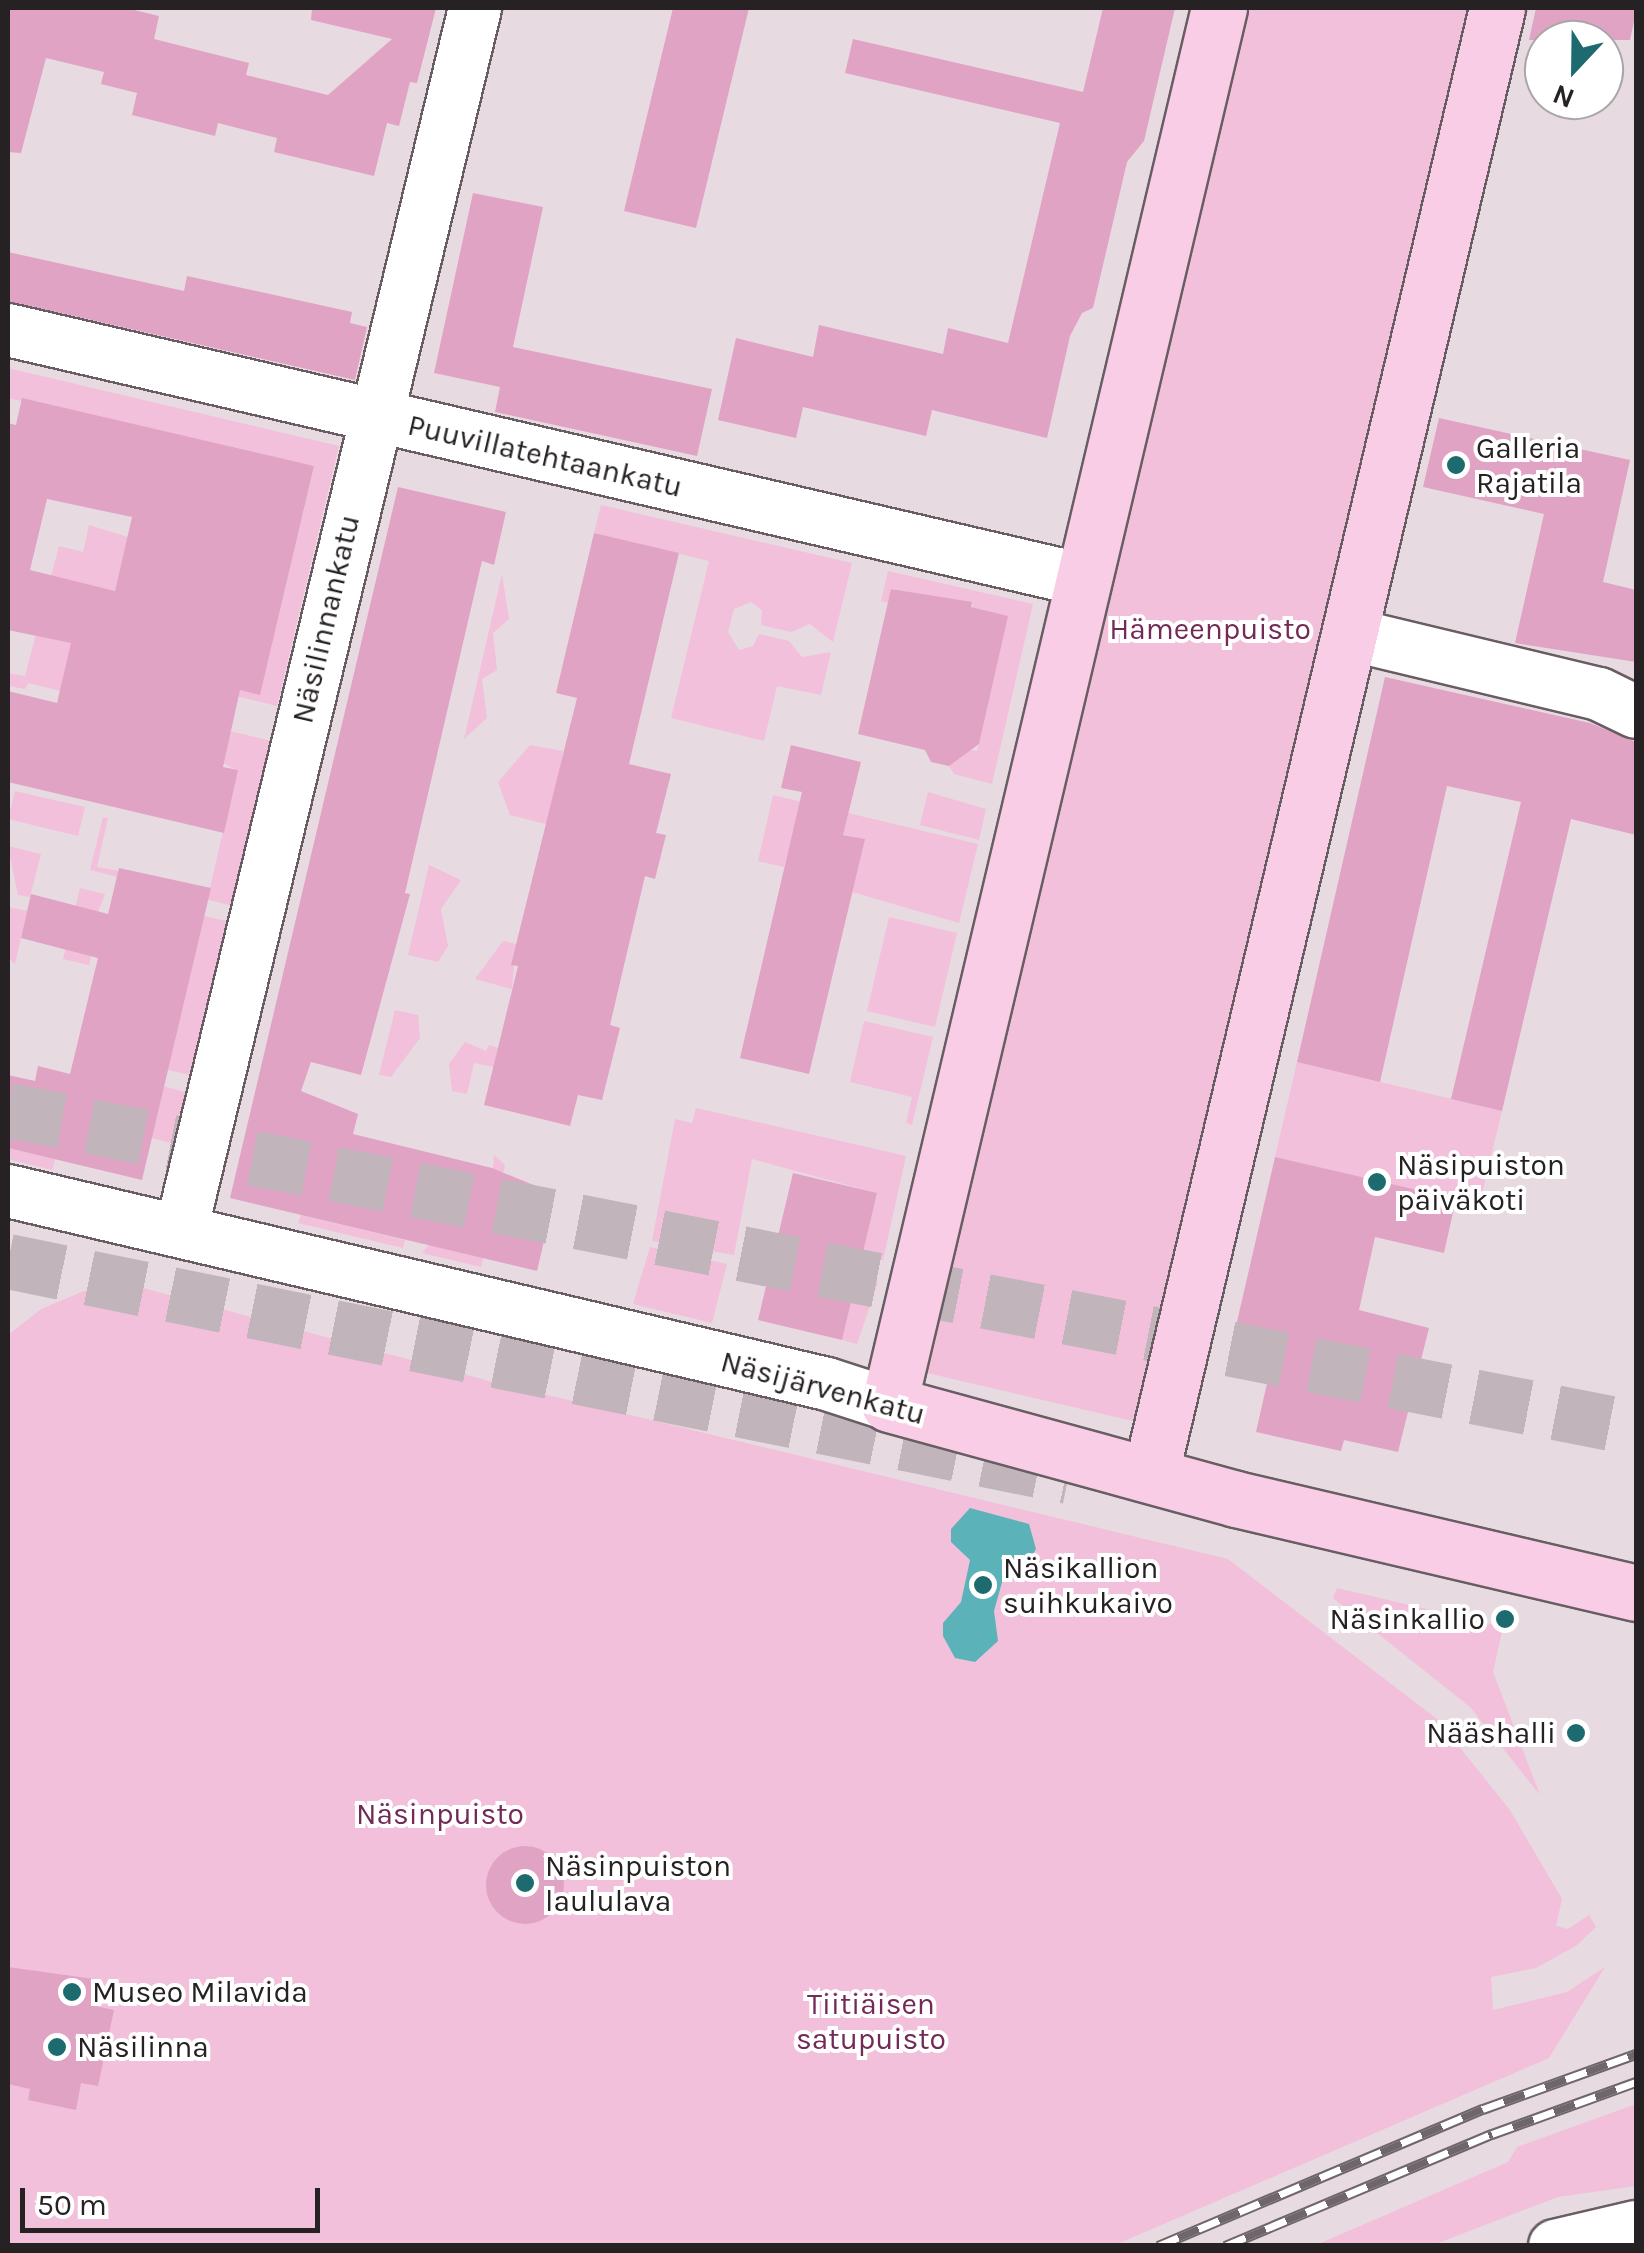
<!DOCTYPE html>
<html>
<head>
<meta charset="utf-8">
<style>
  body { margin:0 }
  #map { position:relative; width:1644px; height:2253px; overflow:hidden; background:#e8dae1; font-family:Karla,sans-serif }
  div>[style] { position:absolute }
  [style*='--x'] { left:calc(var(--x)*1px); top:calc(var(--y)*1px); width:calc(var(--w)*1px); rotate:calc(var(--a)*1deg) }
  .green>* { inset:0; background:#f2c0da }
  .water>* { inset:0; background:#5bb3b9 }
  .building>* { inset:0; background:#e1a3c4 }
  .round { border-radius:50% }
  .highway-tunnel>* { height:55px; margin-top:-27.5px; transform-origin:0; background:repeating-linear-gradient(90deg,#c1b5bb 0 55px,transparent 0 83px) }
  .roads { filter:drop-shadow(2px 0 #685d63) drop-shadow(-2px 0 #685d63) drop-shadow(0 2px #685d63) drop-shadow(0 -2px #685d63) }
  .minor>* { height:52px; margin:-26px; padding:0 26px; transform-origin:26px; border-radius:26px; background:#fff }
  .major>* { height:55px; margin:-27.5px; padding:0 27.5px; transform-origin:27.5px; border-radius:27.5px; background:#f9cde5 }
  .rail>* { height:11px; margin-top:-5.5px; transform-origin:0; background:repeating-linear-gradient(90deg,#fff 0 22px,#6e666a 0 44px); box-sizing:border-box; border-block:2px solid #6e666a }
  .dots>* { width:28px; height:28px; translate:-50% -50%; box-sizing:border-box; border:5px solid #fff; border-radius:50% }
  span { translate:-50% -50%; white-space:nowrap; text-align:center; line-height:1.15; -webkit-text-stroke:8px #fff; paint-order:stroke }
  .poi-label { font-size:30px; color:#262123 }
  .left { translate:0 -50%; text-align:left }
  .right { translate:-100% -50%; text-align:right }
  .street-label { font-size:30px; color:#262123 }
  .park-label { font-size:30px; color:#732a56 }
  .frame { position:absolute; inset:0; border:10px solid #262123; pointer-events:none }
  .north { position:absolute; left:1524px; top:20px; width:100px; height:100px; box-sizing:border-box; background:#fff; border:2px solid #a8a6a7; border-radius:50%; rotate:202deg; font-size:28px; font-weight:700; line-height:40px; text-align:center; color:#262123 }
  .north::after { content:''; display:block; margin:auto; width:35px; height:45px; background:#1d6a6f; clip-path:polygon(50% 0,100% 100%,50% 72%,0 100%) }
  .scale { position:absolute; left:20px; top:2188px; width:300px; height:45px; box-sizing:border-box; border:5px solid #262123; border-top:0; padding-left:12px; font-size:30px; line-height:35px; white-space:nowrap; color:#262123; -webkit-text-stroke:8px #fff; paint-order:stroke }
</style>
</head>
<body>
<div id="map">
  <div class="green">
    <i style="clip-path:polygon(1243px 8px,1471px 8px,1137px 1422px,923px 1372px)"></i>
    <i style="clip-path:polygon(8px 368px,339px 446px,277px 706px,220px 692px,215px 684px,260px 694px,314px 466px,8px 398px)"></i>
    <i style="clip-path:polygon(601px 505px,852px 563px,833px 642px,810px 624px,791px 632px,761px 625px,762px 610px,751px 602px,734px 609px,728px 632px,739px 650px,753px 646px,759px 634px,789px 641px,802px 657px,831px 652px,821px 695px,777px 686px,764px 741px,671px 718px,709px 561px,594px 533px)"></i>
    <i style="clip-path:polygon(89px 525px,128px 537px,115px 591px,85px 584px,146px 711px,272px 741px,233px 906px,90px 870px,103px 817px,108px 818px,97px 867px,210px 888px,237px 770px,85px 697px,28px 683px,25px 689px,9px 686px,8px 673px,25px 676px,59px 546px,83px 552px)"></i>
    <i style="clip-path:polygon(888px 571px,1033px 604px,992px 784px,954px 774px,949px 766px,962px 748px,977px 751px,987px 708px,972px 603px,892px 589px,888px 603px,881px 601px)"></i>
    <i style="clip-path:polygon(502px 574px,509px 619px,493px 633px,497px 670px,482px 679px,487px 718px,464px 739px)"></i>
    <i style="clip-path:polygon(530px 745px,563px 751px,550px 825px,510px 815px,498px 782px)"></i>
    <i style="clip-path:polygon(15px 791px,85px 807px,78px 836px,8px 819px)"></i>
    <i style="clip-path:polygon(928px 792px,986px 809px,979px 840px,920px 825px)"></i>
    <i style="clip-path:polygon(773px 795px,978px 844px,959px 923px,852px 892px,864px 839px,795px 824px,784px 867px,758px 861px)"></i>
    <i style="clip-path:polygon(8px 846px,41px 854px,30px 897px,18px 895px)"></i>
    <i style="clip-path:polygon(429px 865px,461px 880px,441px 909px,448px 946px,438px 962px,408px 955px)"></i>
    <i style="clip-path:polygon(80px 888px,105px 894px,90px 933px,96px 935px,89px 965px,63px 959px)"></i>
    <i style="clip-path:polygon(8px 907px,27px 911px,15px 964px,8px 958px)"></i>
    <i style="clip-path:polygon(188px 912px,230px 922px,193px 1076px,149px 1065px)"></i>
    <i style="clip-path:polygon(889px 917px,957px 933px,935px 1027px,867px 1011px)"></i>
    <i style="clip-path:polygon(503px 941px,516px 944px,512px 989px,475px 979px)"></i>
    <i style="clip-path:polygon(395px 1010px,418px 1015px,420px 1038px,391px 1077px,379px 1075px)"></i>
    <i style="clip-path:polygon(864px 1021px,933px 1037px,912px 1125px,906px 1123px,912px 1097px,850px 1082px)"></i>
    <i style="clip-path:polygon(465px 1042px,486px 1051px,489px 1045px,498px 1048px,494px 1067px,474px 1063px,467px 1094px,452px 1091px,449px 1064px)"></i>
    <i style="clip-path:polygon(1297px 1062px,1502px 1111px,1479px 1206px,1275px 1157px)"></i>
    <i style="clip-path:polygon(160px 1085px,188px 1093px,174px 1144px,152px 1138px)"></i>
    <i style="clip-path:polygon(696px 1108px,906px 1156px,883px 1260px,862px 1255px,876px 1193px,752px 1159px,734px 1255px,652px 1241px,675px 1119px,692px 1123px)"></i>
    <i style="clip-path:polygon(8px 1148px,55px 1159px,52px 1170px,8px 1159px)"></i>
    <i style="clip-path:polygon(494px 1155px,505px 1165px,481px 1267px,422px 1253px,493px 1169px)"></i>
    <i style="clip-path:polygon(301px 1215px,405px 1240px,403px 1248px,298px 1223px)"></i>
    <i style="clip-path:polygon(650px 1247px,727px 1264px,712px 1323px,633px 1304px)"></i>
    <i style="clip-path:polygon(857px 1277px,878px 1282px,857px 1344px,842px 1340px)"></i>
    <i style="clip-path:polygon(132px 1285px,493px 1382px,1228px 1559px,1437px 1719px,1510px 1810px,1562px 1899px,1556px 1926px,1568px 1929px,1589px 1915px,1596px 1927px,1576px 1946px,1536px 1968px,1491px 1977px,1493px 2010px,1567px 1992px,1605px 1967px,1549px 2058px,1115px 2245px,8px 2246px,8px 1335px,41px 1309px,84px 1291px)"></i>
    <i style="clip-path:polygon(1337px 1588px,1503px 1627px,1493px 1672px,1540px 1795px,1470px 1707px,1333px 1598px)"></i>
    <i style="clip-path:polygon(1636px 2104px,1636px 2186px,1558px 2197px,1433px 2245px,1316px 2245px,1508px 2162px,1517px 2147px)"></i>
  </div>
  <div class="water">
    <i style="clip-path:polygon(970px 1508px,1029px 1524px,1036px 1549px,1026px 1566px,1006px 1568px,994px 1611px,998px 1641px,975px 1662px,955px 1658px,943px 1636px,943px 1623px,961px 1602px,970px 1560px,951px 1542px,951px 1529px)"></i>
  </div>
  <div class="building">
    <i style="clip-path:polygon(8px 8px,126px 8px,159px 16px,154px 39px,249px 63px,246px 75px,328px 95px,392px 39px,311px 20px,312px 8px,436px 8px,417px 83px,410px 82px,399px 126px,387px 123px,374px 176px,274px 152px,277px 138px,218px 123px,215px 136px,132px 115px,137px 93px,101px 84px,104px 72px,46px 58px,21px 153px,8px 152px)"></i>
    <i style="clip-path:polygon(673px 8px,749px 8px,696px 228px,624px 211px)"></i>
    <i style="clip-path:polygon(1103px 8px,1175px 8px,1144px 141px,1127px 162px,1093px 308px,1082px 313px,1070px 336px,1047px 438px,932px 410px,926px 436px,803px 407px,796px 438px,718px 420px,736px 338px,813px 357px,819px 325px,943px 354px,948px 328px,1008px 343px,1060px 123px,845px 73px,853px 39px,1083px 92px)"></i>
    <i style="clip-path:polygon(1536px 8px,1636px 8px,1636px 12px,1630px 40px,1529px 40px)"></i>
    <i style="clip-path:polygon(473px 193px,543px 207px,513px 347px,712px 389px,697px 456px,495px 412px,500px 387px,434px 373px)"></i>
    <i style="clip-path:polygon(8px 252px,184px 291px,187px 276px,352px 312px,350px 323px,367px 327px,355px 380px,8px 301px)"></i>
    <i style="clip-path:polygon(evenodd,22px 398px,314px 466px,260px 695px,240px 690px,223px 767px,238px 770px,224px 833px,8px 782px,8px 691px,57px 703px,71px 643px,8px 630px,8px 423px,16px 425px,22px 398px,47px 499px,132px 517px,115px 591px,30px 570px,47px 499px)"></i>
    <i style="clip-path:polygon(1439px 418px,1630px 460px,1603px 582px,1636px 590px,1636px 662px,1515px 643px,1544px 514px,1423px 487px)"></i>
    <i style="clip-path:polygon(398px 487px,506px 512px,494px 565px,482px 561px,405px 893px,410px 894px,361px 1075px,311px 1062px,301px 1091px,358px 1114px,353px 1134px,492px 1168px,555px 1194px,537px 1271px,230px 1198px)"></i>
    <i style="clip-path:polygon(594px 533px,679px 553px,629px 764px,671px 774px,656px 833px,666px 835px,655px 879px,645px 876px,610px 1025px,620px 1028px,602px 1100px,578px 1095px,570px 1126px,484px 1105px,518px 966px,511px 965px,577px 698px,556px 693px)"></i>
    <i style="clip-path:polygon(891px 589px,972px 602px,971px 607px,1008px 616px,979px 744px,949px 766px,931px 762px,925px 750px,858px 734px)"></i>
    <i style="clip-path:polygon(1385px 677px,1590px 723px,1636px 742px,1636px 835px,1571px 819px,1502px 1111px,1451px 1099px,1521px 802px,1447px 786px,1380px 1082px,1297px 1062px)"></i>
    <i style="clip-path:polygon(791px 745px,861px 762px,843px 835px,865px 839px,809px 1074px,740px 1058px,802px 792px,781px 788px)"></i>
    <i style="clip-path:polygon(119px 868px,211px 888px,142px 1180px,8px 1148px,8px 1075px,35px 1081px,38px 1066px,70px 1074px,98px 958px,21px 938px,31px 894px,108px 914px)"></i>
    <i style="clip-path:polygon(1275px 1157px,1456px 1199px,1444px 1253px,1375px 1237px,1359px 1310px,1429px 1328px,1398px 1452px,1344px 1440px,1341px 1451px,1256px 1432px,1275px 1348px,1233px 1339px)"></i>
    <i style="clip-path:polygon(793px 1173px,877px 1193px,842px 1340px,758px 1320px)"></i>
    <i class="round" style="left:486px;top:1846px;width:78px;height:78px"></i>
    <i style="clip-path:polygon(8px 1967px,101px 1980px,95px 2006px,114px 2010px,98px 2086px,81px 2083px,76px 2110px,28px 2100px,30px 2089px,8px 2084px)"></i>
  </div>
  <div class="highway-tunnel">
    <i style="--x:8;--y:1110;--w:1659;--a:11.05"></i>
    <i style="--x:8;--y:1261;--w:1082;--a:11.47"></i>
  </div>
  <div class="roads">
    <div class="minor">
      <i style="--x:8;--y:330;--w:1104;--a:13.09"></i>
      <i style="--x:1349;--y:634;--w:257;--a:13.5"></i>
      <i style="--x:1599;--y:694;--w:41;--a:25.9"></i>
      <i style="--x:8;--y:1191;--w:841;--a:13.26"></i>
      <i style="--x:827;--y:1384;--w:65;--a:17.9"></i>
      <i style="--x:181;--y:1231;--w:1258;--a:-76.48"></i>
      <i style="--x:1555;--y:2246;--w:83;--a:-13.2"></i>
    </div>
    <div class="major">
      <i style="--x:1219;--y:8;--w:1434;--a:103.3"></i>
      <i style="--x:889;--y:1404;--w:360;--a:15.3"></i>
      <i style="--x:1236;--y:1499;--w:411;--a:13.2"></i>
      <i style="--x:1151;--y:1472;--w:1504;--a:-76.7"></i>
    </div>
  </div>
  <div class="rail">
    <i style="--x:1158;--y:2246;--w:353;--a:-22.9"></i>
    <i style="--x:1483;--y:2109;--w:163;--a:-19.8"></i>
    <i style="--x:1225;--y:2246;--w:290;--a:-22.8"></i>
    <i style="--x:1492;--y:2134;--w:153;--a:-19.9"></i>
  </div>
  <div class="dots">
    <i style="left:1456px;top:465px;background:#1d6a6f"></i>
    <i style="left:1377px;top:1182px;background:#1d6a6f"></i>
    <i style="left:983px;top:1585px;background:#1d6a6f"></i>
    <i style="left:1505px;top:1619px;background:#1d6a6f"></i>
    <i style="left:1576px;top:1733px;background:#1d6a6f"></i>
    <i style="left:525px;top:1883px;background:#1d6a6f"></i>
    <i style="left:72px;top:1992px;background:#1d6a6f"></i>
    <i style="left:57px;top:2047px;background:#1d6a6f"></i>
  </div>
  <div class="poi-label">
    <span class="left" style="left:1476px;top:465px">Galleria<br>Rajatila</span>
    <span class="left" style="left:1397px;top:1182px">Näsipuiston<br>päiväkoti</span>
    <span class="left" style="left:1003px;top:1585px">Näsikallion<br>suihkukaivo</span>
    <span class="right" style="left:1485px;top:1619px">Näsinkallio</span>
    <span class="right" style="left:1556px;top:1733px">Nääshalli</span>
    <span class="left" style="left:545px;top:1883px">Näsinpuiston<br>laululava</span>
    <span class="left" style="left:92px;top:1992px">Museo Milavida</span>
    <span class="left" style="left:77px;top:2047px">Näsilinna</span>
  </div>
  <div class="street-label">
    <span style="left:545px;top:456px;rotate:13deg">Puuvillatehtaankatu</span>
    <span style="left:326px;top:619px;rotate:-77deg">Näsilinnankatu</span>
    <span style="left:823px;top:1388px;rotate:15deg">Näsijärvenkatu</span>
  </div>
  <div class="park-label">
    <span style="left:1210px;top:629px">Hämeenpuisto</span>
    <span style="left:440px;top:1814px">Näsinpuisto</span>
    <span style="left:871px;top:2021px">Tiitiäisen<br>satupuisto</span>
  </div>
  <div class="frame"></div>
  <div class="north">N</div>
  <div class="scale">50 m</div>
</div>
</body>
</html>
